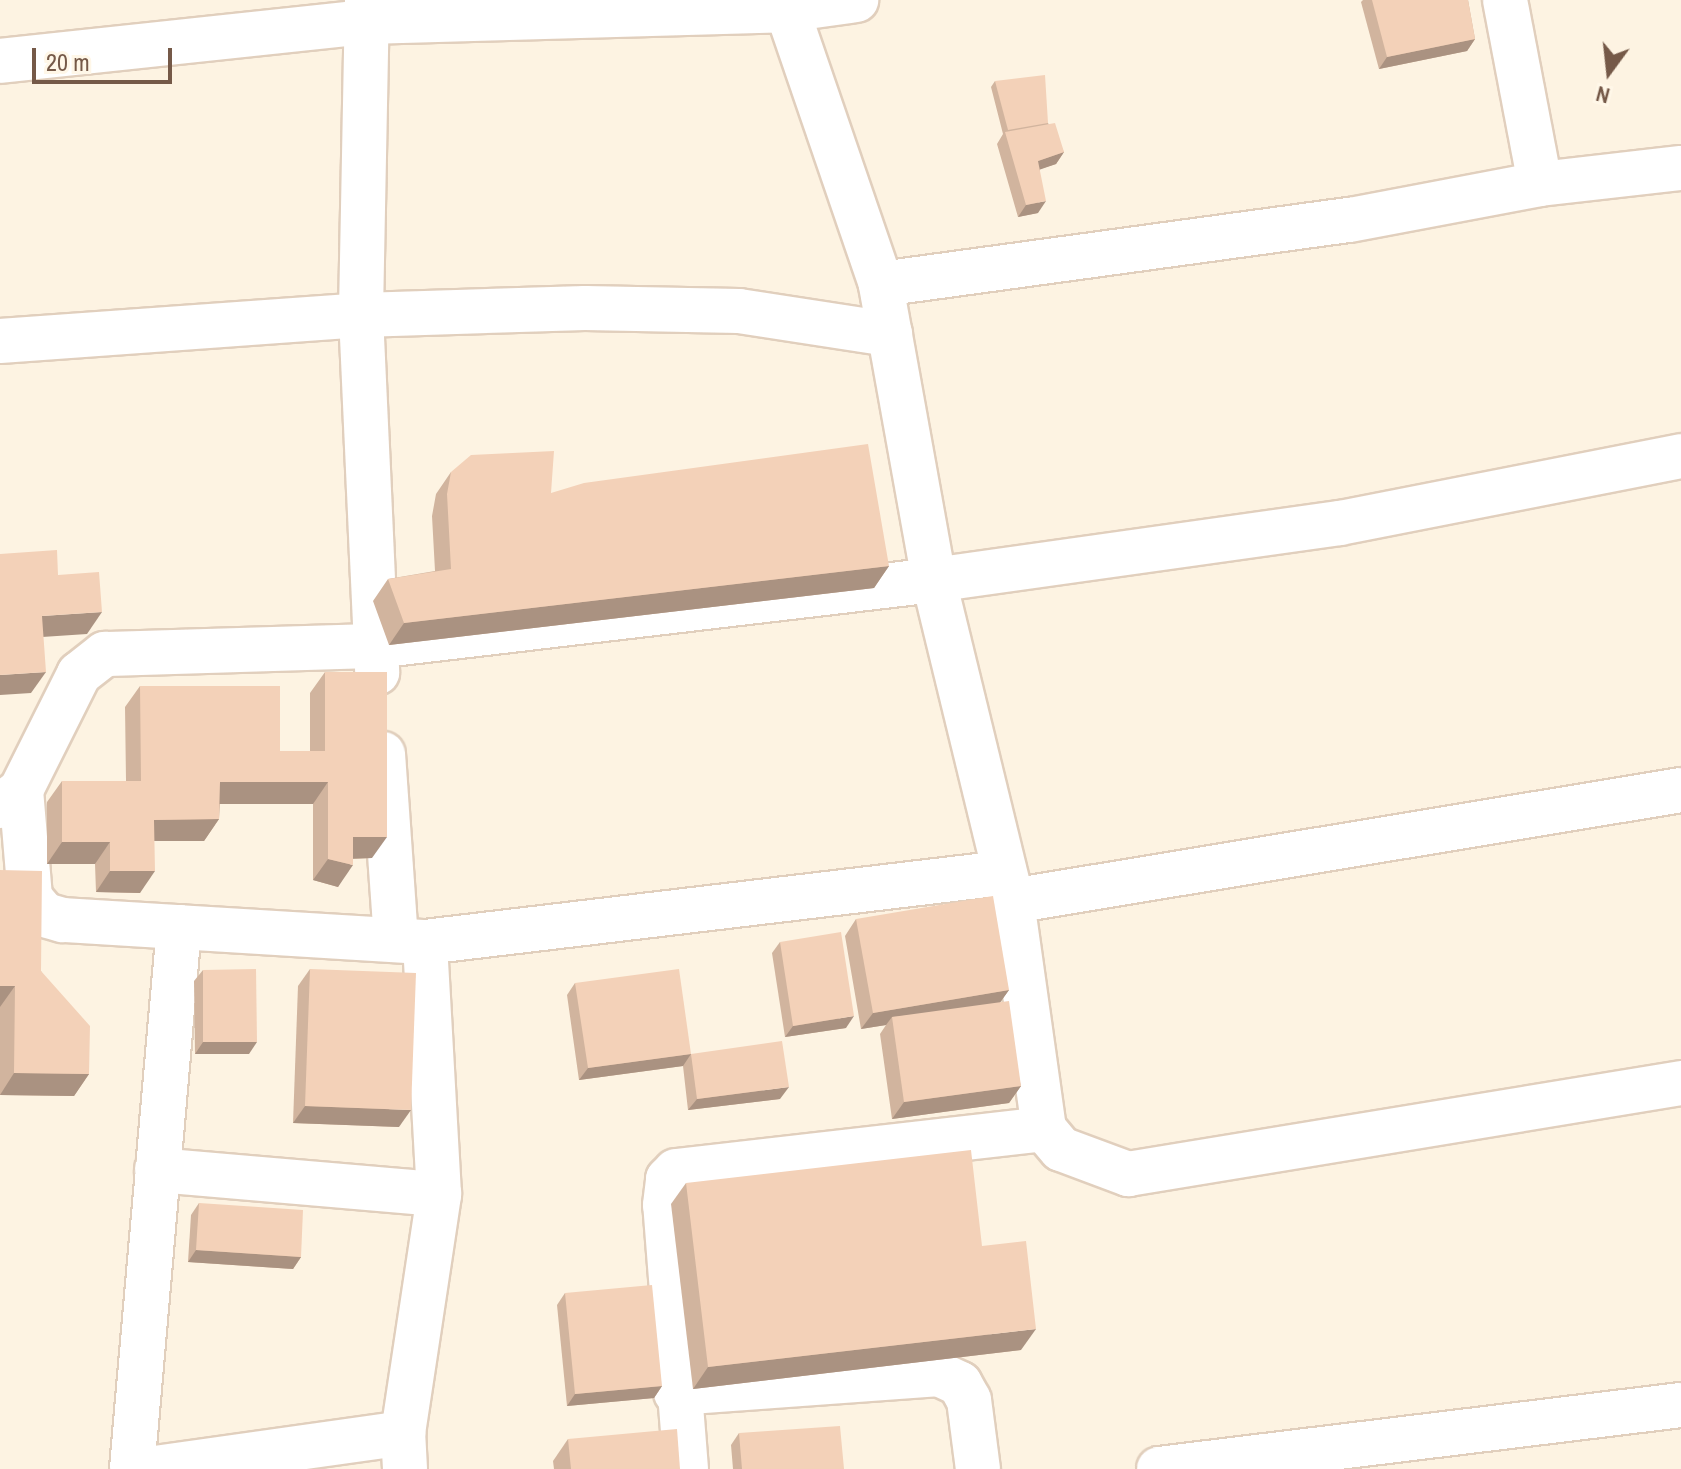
<!DOCTYPE html>
<html>
<head>
<meta charset="utf-8">
<style>
  body { margin:0 }
  #map { position:relative; width:1681px; height:1469px; overflow:hidden; background:#fdf3e2; font-family:"Archivo Narrow",sans-serif }
  div>[style] { position:absolute }
  [style*='--x'] { left:calc(var(--x)*1px); top:calc(var(--y)*1px); width:calc(var(--w)*1px); rotate:calc(var(--a)*1deg) }
  .roads { filter:drop-shadow(2px 0 #e1cfbd) drop-shadow(-2px 0 #e1cfbd) drop-shadow(0 2px #e1cfbd) drop-shadow(0 -2px #e1cfbd) }
  .minor>* { height:44px; margin:-22px; padding:0 22px; transform-origin:22px; border-radius:22px; background:#fff }
  .wall>* { inset:0; background:#d1b49e }
  .shaded-wall>* { inset:0; background:#aa9281 }
  .building>* { inset:0; background:#f3d1b8 }
  span { translate:-50% -50%; white-space:nowrap; text-align:center; line-height:1.15; -webkit-text-stroke:8px #fff7e8; paint-order:stroke }
  .north { position:absolute; left:1569px; top:32px; width:80px; height:80px; -webkit-text-stroke:6px #fff7e8; paint-order:stroke; rotate:195deg; font-size:22px; font-weight:700; line-height:32px; text-align:center; color:#755948 }
  .north::after { content:''; display:block; margin:auto; width:28px; height:36px; background:#755948; clip-path:polygon(50% 0,100% 100%,50% 72%,0 100%) }
  .scale { position:absolute; left:32px; top:48px; width:140px; height:36px; box-sizing:border-box; border:4px solid #755948; border-top:0; padding-left:10px; font-size:24px; line-height:28px; white-space:nowrap; color:#755948; -webkit-text-stroke:6px #fff7e8; paint-order:stroke }
</style>
</head>
<body>
<div id="map">
  <div class="roads">
    <div class="minor">
      <i style="--x:367;--y:0;--w:315;--a:91.1"></i>
      <i style="--x:361;--y:315;--w:358;--a:87.4"></i>
      <i style="--x:1505;--y:0;--w:187;--a:79.2"></i>
      <i style="--x:0;--y:61;--w:368;--a:-6.1"></i>
      <i style="--x:366;--y:22;--w:419;--a:-1.6"></i>
      <i style="--x:785;--y:10;--w:72;--a:-8"></i>
      <i style="--x:881;--y:284;--w:473;--a:-7.8"></i>
      <i style="--x:1350;--y:220;--w:193;--a:-10.7"></i>
      <i style="--x:1540;--y:184;--w:142;--a:-6.5"></i>
      <i style="--x:0;--y:341;--w:362;--a:-4.1"></i>
      <i style="--x:361;--y:315;--w:224;--a:-1.8"></i>
      <i style="--x:585;--y:308;--w:154;--a:1.1"></i>
      <i style="--x:739;--y:311;--w:153;--a:8.7"></i>
      <i style="--x:383;--y:754;--w:186;--a:86"></i>
      <i style="--x:21;--y:790;--w:108;--a:85.2"></i>
      <i style="--x:30;--y:898;--w:23;--a:49"></i>
      <i style="--x:45;--y:915;--w:19;--a:16"></i>
      <i style="--x:63;--y:920;--w:363;--a:3.5"></i>
      <i style="--x:425;--y:942;--w:582;--a:-6.81"></i>
      <i style="--x:0;--y:806;--w:26;--a:-37"></i>
      <i style="--x:21;--y:790;--w:130;--a:-63.4"></i>
      <i style="--x:79;--y:674;--w:33;--a:-38"></i>
      <i style="--x:105;--y:654;--w:270;--a:-1.7"></i>
      <i style="--x:375;--y:646;--w:563;--a:-6.73"></i>
      <i style="--x:934;--y:580;--w:410;--a:-8"></i>
      <i style="--x:1340;--y:523;--w:348;--a:-11.1"></i>
      <i style="--x:1012;--y:901;--w:678;--a:-9.42"></i>
      <i style="--x:1044;--y:1129;--w:26;--a:50"></i>
      <i style="--x:1061;--y:1149;--w:72;--a:20.5"></i>
      <i style="--x:1128;--y:1174;--w:560;--a:-9.34"></i>
      <i style="--x:157;--y:1170;--w:283;--a:4.9"></i>
      <i style="--x:676;--y:1393;--w:264;--a:-4.1"></i>
      <i style="--x:939;--y:1374;--w:23;--a:25"></i>
      <i style="--x:960;--y:1384;--w:18;--a:61"></i>
      <i style="--x:969;--y:1400;--w:70;--a:82.6"></i>
      <i style="--x:132;--y:1469;--w:544;--a:-85.04"></i>
      <i style="--x:148;--y:1469;--w:258;--a:-8"></i>
      <i style="--x:405;--y:1469;--w:36;--a:-93"></i>
      <i style="--x:403;--y:1433;--w:242;--a:-81.4"></i>
      <i style="--x:439;--y:1194;--w:252;--a:-93.2"></i>
      <i style="--x:686;--y:1469;--w:265;--a:-94.5"></i>
      <i style="--x:665;--y:1205;--w:26;--a:-83"></i>
      <i style="--x:668;--y:1179;--w:11;--a:-45"></i>
      <i style="--x:676;--y:1171;--w:370;--a:-6.5"></i>
      <i style="--x:1044;--y:1129;--w:230;--a:-98"></i>
      <i style="--x:1012;--y:901;--w:330;--a:-103.7"></i>
      <i style="--x:934;--y:580;--w:301;--a:-100.2"></i>
      <i style="--x:881;--y:284;--w:300;--a:-108.9"></i>
      <i style="--x:1159;--y:1469;--w:526;--a:-6.99"></i>
    </div>
  </div>
  <div class="wall">
    <i style="clip-path:polygon(1363px 0,1468px 0,1475px 39px,1467px 51px,1379px 69px,1361px 2px)"></i>
    <i style="clip-path:polygon(995px 81px,1048px 123px,1064px 152px,1056px 164px,1040px 169px,1038px 213px,1018px 217px,997px 144px,1003px 134px,991px 87px)"></i>
    <i style="clip-path:polygon(451px 472px,551px 493px,889px 566px,874px 588px,389px 645px,373px 601px,388px 579px,435px 571px,432px 516px,436px 494px)"></i>
    <i style="clip-path:polygon(325px 672px,372px 858px,353px 859px,338px 887px,313px 880px,313px 804px,220px 804px,219px 819px,204px 841px,154px 841px,140px 893px,96px 892px,95px 864px,47px 864px,47px 802px,62px 781px,126px 781px,125px 707px,140px 686px,280px 751px,310px 751px,310px 693px)"></i>
    <i style="clip-path:polygon(0 870px,41px 971px,89px 1074px,74px 1096px,0 1095px)"></i>
    <i style="clip-path:polygon(856px 919px,1009px 990px,1000px 1002px,1021px 1086px,1009px 1103px,892px 1119px,880px 1034px,886px 1025px,861px 1029px,845px 936px)"></i>
    <i style="clip-path:polygon(780px 942px,846px 1028px,785px 1037px,772px 953px)"></i>
    <i style="clip-path:polygon(310px 969px,399px 1127px,293px 1123px,298px 986px)"></i>
    <i style="clip-path:polygon(203px 970px,249px 1054px,195px 1054px,194px 981px)"></i>
    <i style="clip-path:polygon(575px 983px,691px 1054px,780px 1099px,688px 1110px,683px 1066px,579px 1080px,567px 995px)"></i>
    <i style="clip-path:polygon(686px 1183px,1021px 1350px,693px 1389px,671px 1204px)"></i>
    <i style="clip-path:polygon(199px 1203px,301px 1257px,293px 1269px,188px 1262px,191px 1215px)"></i>
    <i style="clip-path:polygon(565px 1293px,662px 1386px,654px 1398px,567px 1406px,557px 1305px)"></i>
    <i style="clip-path:polygon(739px 1433px,844px 1469px,733px 1469px,731px 1445px)"></i>
    <i style="clip-path:polygon(568px 1439px,680px 1469px,554px 1469px,553px 1461px)"></i>
  </div>
  <div class="shaded-wall">
    <i style="clip-path:polygon(1475px 39px,1467px 51px,1379px 69px,1387px 57px)"></i>
    <i style="clip-path:polygon(1064px 152px,1056px 164px,1030px 173px,1038px 161px)"></i>
    <i style="clip-path:polygon(1046px 201px,1038px 213px,1018px 217px,1026px 205px)"></i>
    <i style="clip-path:polygon(889px 566px,874px 588px,389px 645px,404px 623px)"></i>
    <i style="clip-path:polygon(102px 612px,87px 634px,27px 638px,42px 616px)"></i>
    <i style="clip-path:polygon(46px 672px,31px 693px,0 695px,0 675px)"></i>
    <i style="clip-path:polygon(220px 782px,328px 782px,313px 804px,205px 804px)"></i>
    <i style="clip-path:polygon(219px 819px,204px 841px,139px 841px,154px 820px)"></i>
    <i style="clip-path:polygon(353px 837px,387px 837px,372px 858px,338px 859px)"></i>
    <i style="clip-path:polygon(62px 842px,110px 842px,95px 864px,47px 864px)"></i>
    <i style="clip-path:polygon(328px 859px,353px 865px,338px 887px,313px 880px)"></i>
    <i style="clip-path:polygon(110px 871px,155px 871px,140px 893px,96px 892px)"></i>
    <i style="clip-path:polygon(0 986px,15px 986px,0 1007px)"></i>
    <i style="clip-path:polygon(1009px 990px,997px 1007px,892px 1017px,886px 1025px,861px 1029px,873px 1013px)"></i>
    <i style="clip-path:polygon(854px 1016px,846px 1028px,785px 1037px,793px 1026px)"></i>
    <i style="clip-path:polygon(203px 1042px,257px 1042px,249px 1054px,195px 1054px)"></i>
    <i style="clip-path:polygon(691px 1054px,683px 1066px,579px 1080px,588px 1068px)"></i>
    <i style="clip-path:polygon(14px 1073px,89px 1074px,74px 1096px,0 1095px)"></i>
    <i style="clip-path:polygon(1021px 1086px,1009px 1103px,892px 1119px,904px 1102px)"></i>
    <i style="clip-path:polygon(789px 1087px,780px 1099px,688px 1110px,697px 1099px)"></i>
    <i style="clip-path:polygon(305px 1106px,411px 1110px,399px 1127px,293px 1123px)"></i>
    <i style="clip-path:polygon(196px 1250px,301px 1257px,293px 1269px,188px 1262px)"></i>
    <i style="clip-path:polygon(1036px 1329px,1021px 1350px,693px 1389px,708px 1367px)"></i>
    <i style="clip-path:polygon(662px 1386px,654px 1398px,567px 1406px,575px 1394px)"></i>
  </div>
  <div class="building">
    <i style="clip-path:polygon(1372px 0,1468px 0,1475px 39px,1387px 57px)"></i>
    <i style="clip-path:polygon(1045px 75px,1048px 123px,1008px 130px,995px 81px)"></i>
    <i style="clip-path:polygon(1055px 123px,1064px 152px,1038px 161px,1046px 201px,1026px 205px,1005px 132px)"></i>
    <i style="clip-path:polygon(868px 444px,889px 566px,404px 623px,388px 579px,451px 569px,447px 494px,451px 472px,471px 455px,554px 451px,551px 493px,584px 483px)"></i>
    <i style="clip-path:polygon(57px 550px,58px 575px,99px 572px,102px 612px,42px 616px,46px 672px,0 675px,0 554px)"></i>
    <i style="clip-path:polygon(325px 672px,387px 672px,387px 837px,353px 837px,353px 865px,328px 859px,328px 782px,220px 782px,219px 819px,154px 820px,155px 871px,110px 871px,110px 842px,62px 842px,62px 781px,141px 781px,140px 686px,280px 686px,280px 751px,325px 751px)"></i>
    <i style="clip-path:polygon(0 870px,42px 871px,41px 971px,90px 1026px,89px 1074px,14px 1073px,15px 986px,0 986px)"></i>
    <i style="clip-path:polygon(993px 896px,1009px 990px,873px 1013px,856px 919px)"></i>
    <i style="clip-path:polygon(841px 932px,854px 1016px,793px 1026px,780px 942px)"></i>
    <i style="clip-path:polygon(256px 969px,257px 1042px,203px 1042px,203px 970px)"></i>
    <i style="clip-path:polygon(310px 969px,416px 973px,411px 1110px,305px 1106px)"></i>
    <i style="clip-path:polygon(679px 969px,691px 1054px,588px 1068px,575px 983px)"></i>
    <i style="clip-path:polygon(1009px 1001px,1021px 1086px,904px 1102px,892px 1017px)"></i>
    <i style="clip-path:polygon(782px 1041px,789px 1087px,697px 1099px,691px 1054px)"></i>
    <i style="clip-path:polygon(971px 1150px,982px 1246px,1026px 1241px,1036px 1329px,708px 1367px,686px 1183px)"></i>
    <i style="clip-path:polygon(199px 1203px,303px 1210px,301px 1257px,196px 1250px)"></i>
    <i style="clip-path:polygon(652px 1285px,662px 1386px,575px 1394px,565px 1293px)"></i>
    <i style="clip-path:polygon(840px 1426px,844px 1469px,742px 1469px,739px 1433px)"></i>
    <i style="clip-path:polygon(677px 1429px,680px 1469px,571px 1469px,568px 1439px)"></i>
  </div>
  <div class="north">N</div>
  <div class="scale">20 m</div>
</div>
</body>
</html>
